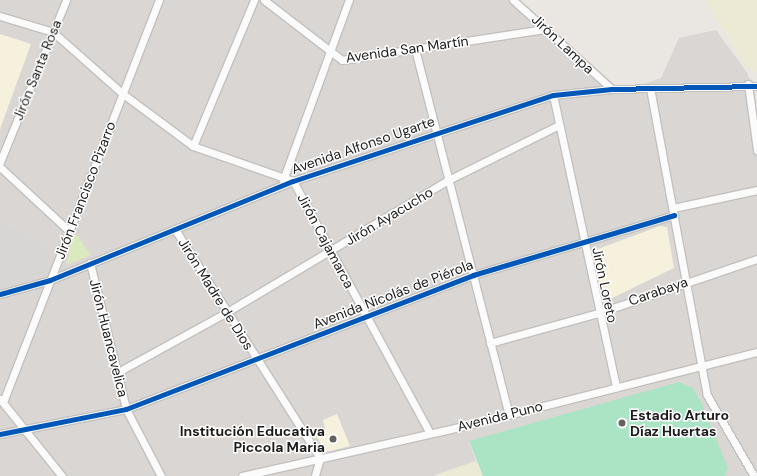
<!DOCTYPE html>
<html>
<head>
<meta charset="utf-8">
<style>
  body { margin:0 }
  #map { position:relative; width:757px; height:476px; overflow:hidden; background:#eae6e2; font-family:"DM Sans",sans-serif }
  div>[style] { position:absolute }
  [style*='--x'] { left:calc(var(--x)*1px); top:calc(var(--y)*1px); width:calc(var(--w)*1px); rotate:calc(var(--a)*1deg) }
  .residential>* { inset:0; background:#d9d6d4 }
  .education>* { inset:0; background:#f6f1dc }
  .religious>* { inset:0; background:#d8d6d4 }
  .farmland>* { inset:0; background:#ece9d4 }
  .grass>* { inset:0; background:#dbe9be }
  .pitch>* { inset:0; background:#abe4c4 }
  .roads { filter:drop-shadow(1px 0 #c2c1bf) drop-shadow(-1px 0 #c2c1bf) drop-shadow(0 1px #c2c1bf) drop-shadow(0 -1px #c2c1bf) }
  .minor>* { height:7px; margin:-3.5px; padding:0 3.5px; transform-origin:3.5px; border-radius:3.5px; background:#fcfbfb }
  .cycleway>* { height:5px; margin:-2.5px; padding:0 2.5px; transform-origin:2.5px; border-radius:2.5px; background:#0057b8 }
  .dots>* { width:11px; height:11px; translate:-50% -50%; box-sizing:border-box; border:2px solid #fff; border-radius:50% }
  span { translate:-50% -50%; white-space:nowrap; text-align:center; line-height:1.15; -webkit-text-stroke:3px #fff; paint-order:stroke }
  .street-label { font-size:14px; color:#1b1b1b }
  .poi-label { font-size:14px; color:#1b1b1b; font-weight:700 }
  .left { translate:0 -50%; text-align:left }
  .right { translate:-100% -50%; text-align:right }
</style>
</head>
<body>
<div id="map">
  <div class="residential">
    <i style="clip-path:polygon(0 0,509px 0,619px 93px,661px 78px,679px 38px,716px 30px,748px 74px,757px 119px,757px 476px,725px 476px,469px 442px,476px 461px,435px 476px,0 476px)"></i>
  </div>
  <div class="education">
    <i style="clip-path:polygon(0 34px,31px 44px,0 129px)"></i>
    <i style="clip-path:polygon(660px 226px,667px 227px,674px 268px,608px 300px,600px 292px,592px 258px,595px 250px)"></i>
    <i style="clip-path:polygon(337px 414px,350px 446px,326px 452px,314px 432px,325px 428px,323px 420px)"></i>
  </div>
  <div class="religious">
    <i style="clip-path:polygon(0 222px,53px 251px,44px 274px,0 284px)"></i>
  </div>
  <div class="farmland">
    <i style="clip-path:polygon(706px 0,757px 0,757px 72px,745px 67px)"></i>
    <i style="clip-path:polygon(476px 461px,483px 476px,435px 476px,437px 474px)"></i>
  </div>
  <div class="grass">
    <i style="clip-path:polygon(73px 235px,77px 235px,91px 255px,66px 265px)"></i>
  </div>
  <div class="pitch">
    <i style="clip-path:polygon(679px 382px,693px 388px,702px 404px,728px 468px,725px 476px,483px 476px,469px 441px)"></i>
  </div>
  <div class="roads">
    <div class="minor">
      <i style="--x:264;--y:0;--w:98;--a:37.6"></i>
      <i style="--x:342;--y:60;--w:205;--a:-8.7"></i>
      <i style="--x:513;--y:0;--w:133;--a:42"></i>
      <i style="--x:0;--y:16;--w:55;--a:16.8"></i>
      <i style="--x:53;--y:32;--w:94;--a:41.5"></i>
      <i style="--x:123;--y:94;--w:87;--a:36.6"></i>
      <i style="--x:193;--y:146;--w:106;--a:19.3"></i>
      <i style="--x:293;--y:181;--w:287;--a:61.5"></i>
      <i style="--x:415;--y:49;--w:377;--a:75.6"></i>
      <i style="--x:748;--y:84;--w:67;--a:82.2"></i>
      <i style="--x:650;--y:88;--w:312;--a:79.5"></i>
      <i style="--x:707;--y:395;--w:94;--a:59.9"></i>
      <i style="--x:553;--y:95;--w:299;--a:77.8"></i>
      <i style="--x:193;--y:146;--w:158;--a:-67.3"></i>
      <i style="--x:0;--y:162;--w:175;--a:-67.8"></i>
      <i style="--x:0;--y:167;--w:94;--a:42.8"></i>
      <i style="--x:283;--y:180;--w:192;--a:-69.9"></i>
      <i style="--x:673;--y:208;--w:86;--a:-12.1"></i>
      <i style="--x:176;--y:231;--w:269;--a:57.6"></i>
      <i style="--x:320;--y:458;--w:19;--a:106"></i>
      <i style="--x:90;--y:263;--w:150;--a:76.1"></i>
      <i style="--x:126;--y:409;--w:76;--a:62.4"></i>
      <i style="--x:0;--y:294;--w:52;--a:-15.6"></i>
      <i style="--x:50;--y:280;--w:262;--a:-22.2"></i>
      <i style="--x:293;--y:181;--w:274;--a:-18.3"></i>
      <i style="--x:553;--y:95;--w:59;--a:-5.8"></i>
      <i style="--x:612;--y:89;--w:145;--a:-1.2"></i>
      <i style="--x:490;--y:343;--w:112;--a:-15.5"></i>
      <i style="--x:598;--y:313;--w:168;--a:-18.8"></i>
      <i style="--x:118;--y:372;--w:124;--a:-28.8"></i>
      <i style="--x:227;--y:312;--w:257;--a:-30.8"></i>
      <i style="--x:448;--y:180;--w:124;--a:-26.4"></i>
      <i style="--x:0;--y:399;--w:99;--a:51.2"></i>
      <i style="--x:3;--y:402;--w:431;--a:-68.8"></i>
      <i style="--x:0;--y:434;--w:128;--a:-11.2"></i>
      <i style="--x:126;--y:409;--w:372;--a:-21.1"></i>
      <i style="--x:473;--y:275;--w:210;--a:-16.6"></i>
      <i style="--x:242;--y:476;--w:223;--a:-12.7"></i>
      <i style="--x:460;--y:427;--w:306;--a:-14.2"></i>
    </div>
  </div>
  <div class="cycleway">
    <i style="--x:0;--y:294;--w:52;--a:-15.6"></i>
    <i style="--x:50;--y:280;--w:262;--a:-22.2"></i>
    <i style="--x:293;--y:181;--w:274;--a:-18.3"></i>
    <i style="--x:553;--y:95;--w:59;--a:-5.8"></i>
    <i style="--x:612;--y:89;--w:145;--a:-1.2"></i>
    <i style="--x:0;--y:434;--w:128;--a:-11.2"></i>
    <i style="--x:126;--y:409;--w:372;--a:-21.1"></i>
    <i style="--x:473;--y:275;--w:210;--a:-16.6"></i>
  </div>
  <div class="dots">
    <i style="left:622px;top:423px;background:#636261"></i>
    <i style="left:333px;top:439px;background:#636261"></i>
  </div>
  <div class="street-label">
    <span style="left:563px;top:44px;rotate:43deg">Jirón Lampa</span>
    <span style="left:407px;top:49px;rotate:-8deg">Avenida San Martín</span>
    <span style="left:37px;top:70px;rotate:-68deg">Jirón Santa Rosa</span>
    <span style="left:363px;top:145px;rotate:-19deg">Avenida Alfonso Ugarte</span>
    <span style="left:85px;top:190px;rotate:-69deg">Jirón Francisco Pizarro</span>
    <span style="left:389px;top:216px;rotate:-31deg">Jirón Ayacucho</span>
    <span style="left:326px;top:241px;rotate:62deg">Jirón Cajamarca</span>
    <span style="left:605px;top:285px;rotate:78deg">Jirón Loreto</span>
    <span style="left:658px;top:291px;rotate:-19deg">Carabaya</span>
    <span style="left:216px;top:294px;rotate:58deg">Jirón Madre de Dios</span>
    <span style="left:393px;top:294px;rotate:-21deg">Avenida Nicolás de Piérola</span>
    <span style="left:109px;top:338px;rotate:76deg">Jirón Huancavelica</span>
    <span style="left:500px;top:416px;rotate:-14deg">Avenida Puno</span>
  </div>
  <div class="poi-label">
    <span class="left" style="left:630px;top:423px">Estadio Arturo<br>Díaz Huertas</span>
    <span class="right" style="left:325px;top:439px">Institución Educativa<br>Piccola Maria</span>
  </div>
</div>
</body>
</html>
